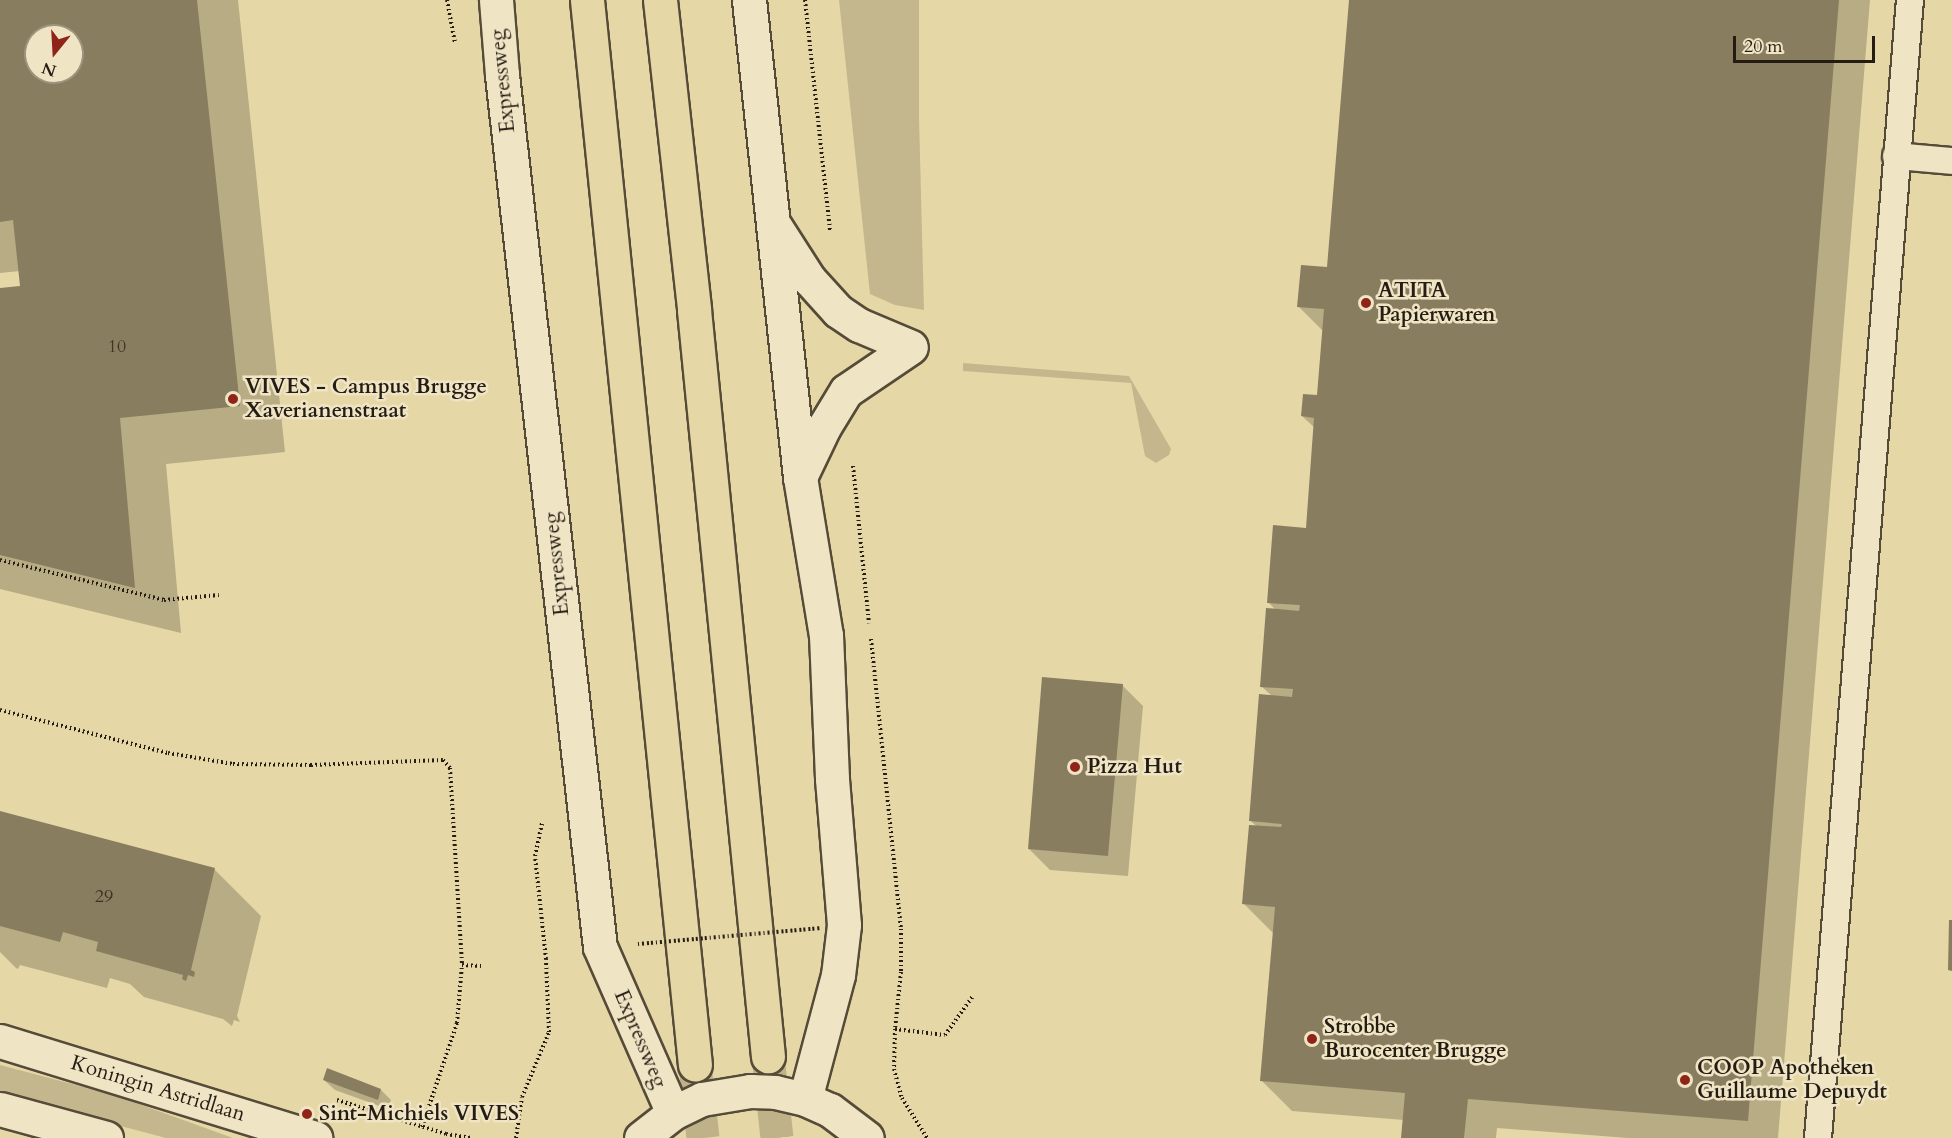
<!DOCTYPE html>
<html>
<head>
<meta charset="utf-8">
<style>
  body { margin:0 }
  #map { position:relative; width:1952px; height:1138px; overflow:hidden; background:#e6d7a6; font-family:Cardo,serif }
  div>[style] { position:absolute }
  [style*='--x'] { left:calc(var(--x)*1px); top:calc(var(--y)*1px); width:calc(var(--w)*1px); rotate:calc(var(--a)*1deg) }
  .green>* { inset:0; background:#c5b78d }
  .shadow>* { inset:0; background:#0003 }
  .building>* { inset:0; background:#897d60 }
  .trunk-tunnel>* { height:33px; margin-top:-16.5px; transform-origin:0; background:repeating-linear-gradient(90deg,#bfb289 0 33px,transparent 0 49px) }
  .path>* { height:4px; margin-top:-2px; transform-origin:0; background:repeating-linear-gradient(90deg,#251c14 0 1.5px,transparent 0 4.5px) }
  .roads { filter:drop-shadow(2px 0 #554b38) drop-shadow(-2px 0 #554b38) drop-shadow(0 2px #554b38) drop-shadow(0 -2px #554b38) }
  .service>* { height:26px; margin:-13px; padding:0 13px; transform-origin:13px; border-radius:13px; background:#efe5c5 }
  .minor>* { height:33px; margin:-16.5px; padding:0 16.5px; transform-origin:16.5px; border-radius:16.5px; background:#efe5c5 }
  .tertiary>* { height:33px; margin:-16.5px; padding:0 16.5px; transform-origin:16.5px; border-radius:16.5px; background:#efe5c5 }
  .secondary>* { height:33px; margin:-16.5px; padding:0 16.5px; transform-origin:16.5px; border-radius:16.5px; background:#efe5c5 }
  .trunk>* { height:33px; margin:-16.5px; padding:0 16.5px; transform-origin:16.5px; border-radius:16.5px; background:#e6d7a6 }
  .path-bridge>* { height:4px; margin-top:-2px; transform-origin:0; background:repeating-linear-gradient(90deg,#251c14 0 1.5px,transparent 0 4.5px) }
  .dots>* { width:16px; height:16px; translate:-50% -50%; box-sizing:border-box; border:3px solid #efe5c5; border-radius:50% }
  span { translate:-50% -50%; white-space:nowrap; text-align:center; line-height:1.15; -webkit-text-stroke:5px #efe5c5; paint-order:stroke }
  .number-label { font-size:18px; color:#3e3427 }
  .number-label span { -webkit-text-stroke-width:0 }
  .street-label { font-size:21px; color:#251c14 }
  .poi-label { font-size:21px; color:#251c14; font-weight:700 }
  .left { translate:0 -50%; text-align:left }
  .north { position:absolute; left:24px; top:24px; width:60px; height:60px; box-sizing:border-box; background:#efe5c5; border:2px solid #9e957e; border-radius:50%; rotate:198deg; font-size:16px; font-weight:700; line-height:24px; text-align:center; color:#251c14 }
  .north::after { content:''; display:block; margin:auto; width:21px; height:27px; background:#8f2418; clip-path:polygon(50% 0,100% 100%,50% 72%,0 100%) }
  .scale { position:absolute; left:1733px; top:36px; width:142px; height:27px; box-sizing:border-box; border:3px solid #251c14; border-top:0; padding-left:8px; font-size:18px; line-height:21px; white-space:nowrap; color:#251c14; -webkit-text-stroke:4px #efe5c5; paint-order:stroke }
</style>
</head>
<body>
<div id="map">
  <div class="green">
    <i style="clip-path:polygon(839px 0,919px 0,919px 117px,924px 310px,895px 305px,870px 294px)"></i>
    <i style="clip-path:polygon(963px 363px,1129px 376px,1171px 449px,1169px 455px,1156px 463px,1145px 456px,1131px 383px,963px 371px)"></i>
    <i style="clip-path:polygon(0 1065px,114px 1095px,233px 1138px,166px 1138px,0 1094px)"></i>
  </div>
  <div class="shadow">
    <i style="clip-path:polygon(evenodd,0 0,238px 0,285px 452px,166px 464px,181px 633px,0 589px,0 290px,22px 287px,20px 271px,0 273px,0 0,36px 36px,72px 36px,72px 72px,36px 72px,36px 36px)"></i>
    <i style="clip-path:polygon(1351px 0,1870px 0,1778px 1138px,1628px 1138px,1497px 1128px,1496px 1138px,1403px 1138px,1404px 1120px,1292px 1111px,1262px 1081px,1274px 934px,1244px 904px,1257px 827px,1250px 820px,1272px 696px,1261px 686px,1277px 611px,1268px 602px,1307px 530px,1315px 428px,1302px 416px,1318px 396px,1324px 332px,1299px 307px,1328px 268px)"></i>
    <i style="clip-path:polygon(1122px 685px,1143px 706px,1128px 876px,1050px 870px,1029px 849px)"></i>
    <i style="clip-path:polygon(0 812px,214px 869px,261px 916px,237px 1016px,240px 1022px,234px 1020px,232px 1026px,223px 1019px,144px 997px,130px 984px,110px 978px,107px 988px,20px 965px,18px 969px,16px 968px,0 952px)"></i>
    <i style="clip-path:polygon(324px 1080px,381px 1090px,391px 1100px,388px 1109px,335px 1090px)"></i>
  </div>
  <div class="building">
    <i style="clip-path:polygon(evenodd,0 0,197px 0,240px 406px,120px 418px,135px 588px,0 555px,0 288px,20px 286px,13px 220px,0 222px,0 0,36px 36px,72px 36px,72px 72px,36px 72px,36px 36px)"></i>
    <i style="clip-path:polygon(1349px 0,1839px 0,1748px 1121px,1468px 1099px,1464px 1138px,1401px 1138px,1405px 1093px,1260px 1081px,1275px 907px,1242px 904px,1249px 825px,1281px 827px,1282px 824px,1249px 821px,1259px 694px,1292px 697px,1293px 689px,1260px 687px,1266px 608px,1299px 611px,1300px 605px,1267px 603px,1273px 525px,1306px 528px,1314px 418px,1301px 416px,1303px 394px,1317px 395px,1324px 309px,1297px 307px,1301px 265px,1327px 267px)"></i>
    <i style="clip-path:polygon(1042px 677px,1123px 684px,1108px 856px,1028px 849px)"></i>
    <i style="clip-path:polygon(0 811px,215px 868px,191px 970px,195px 972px,194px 977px,188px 975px,186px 981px,182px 979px,183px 975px,96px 951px,98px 942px,63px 932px,60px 942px,0 926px)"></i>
    <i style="clip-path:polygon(1949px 920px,1952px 920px,1952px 971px,1948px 970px)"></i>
    <i style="clip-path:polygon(327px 1068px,381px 1089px,378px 1100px,323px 1080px)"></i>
  </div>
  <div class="trunk-tunnel">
    <i style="--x:768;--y:1056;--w:82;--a:83.7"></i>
    <i style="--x:695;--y:1065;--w:73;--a:83.7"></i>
  </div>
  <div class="path">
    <i style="--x:447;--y:0;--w:44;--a:79.5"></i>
    <i style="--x:805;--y:0;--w:233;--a:83.8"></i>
    <i style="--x:853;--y:466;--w:158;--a:84.2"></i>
    <i style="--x:0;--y:560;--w:169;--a:13.7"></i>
    <i style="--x:164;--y:600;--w:55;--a:-5.2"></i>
    <i style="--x:871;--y:639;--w:292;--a:84.1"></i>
    <i style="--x:901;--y:929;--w:43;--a:90"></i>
    <i style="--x:901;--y:972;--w:57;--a:96"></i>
    <i style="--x:895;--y:1029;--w:40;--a:91.4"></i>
    <i style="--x:894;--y:1069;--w:30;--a:75"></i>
    <i style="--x:902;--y:1098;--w:47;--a:58"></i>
    <i style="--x:0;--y:710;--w:173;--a:14.4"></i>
    <i style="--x:168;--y:753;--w:66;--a:9.6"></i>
    <i style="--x:233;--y:764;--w:78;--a:0.7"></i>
    <i style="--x:311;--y:765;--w:132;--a:-2.2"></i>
    <i style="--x:443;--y:760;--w:11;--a:49"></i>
    <i style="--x:450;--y:768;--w:197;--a:86.5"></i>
    <i style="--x:462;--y:965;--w:19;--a:3"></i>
    <i style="--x:895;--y:1029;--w:50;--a:6.8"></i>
    <i style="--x:945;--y:1035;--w:48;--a:-54.3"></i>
    <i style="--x:337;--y:1100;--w:114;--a:17.3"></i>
    <i style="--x:446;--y:1134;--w:26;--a:9"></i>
    <i style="--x:422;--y:1127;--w:110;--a:-71.4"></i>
    <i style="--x:457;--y:1023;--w:58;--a:-85.1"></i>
    <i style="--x:516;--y:1138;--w:41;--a:-81.7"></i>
    <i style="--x:522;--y:1097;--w:70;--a:-67.4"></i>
    <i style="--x:549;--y:1032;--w:73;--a:-92.4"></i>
    <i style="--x:546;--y:959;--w:104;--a:-96.1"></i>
    <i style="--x:535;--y:856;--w:35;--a:-78"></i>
  </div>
  <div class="roads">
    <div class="service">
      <i style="--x:1896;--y:156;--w:56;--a:5.1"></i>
      <i style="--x:1818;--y:1138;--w:1142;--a:-85.38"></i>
    </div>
    <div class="minor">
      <i style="--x:773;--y:223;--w:67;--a:57.3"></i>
      <i style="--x:809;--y:279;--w:43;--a:47.8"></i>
      <i style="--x:838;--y:311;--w:25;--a:34"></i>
      <i style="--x:859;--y:325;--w:56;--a:22.9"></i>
      <i style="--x:800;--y:477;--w:55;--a:-64.4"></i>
      <i style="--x:824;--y:427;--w:42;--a:-58.6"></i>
      <i style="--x:846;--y:391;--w:78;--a:-34.1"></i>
    </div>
    <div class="tertiary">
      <i style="--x:496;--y:0;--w:75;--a:85.4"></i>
      <i style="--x:502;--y:75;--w:877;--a:83.59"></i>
      <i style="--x:600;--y:947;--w:181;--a:66.3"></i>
      <i style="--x:749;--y:0;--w:480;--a:83.9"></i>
      <i style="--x:800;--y:477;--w:160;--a:80.7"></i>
      <i style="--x:826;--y:635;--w:144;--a:87.6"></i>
      <i style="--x:832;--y:779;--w:146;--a:85.3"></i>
      <i style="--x:844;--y:925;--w:50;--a:96.8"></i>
      <i style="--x:838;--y:975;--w:128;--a:104.9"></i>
      <i style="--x:641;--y:1138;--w:41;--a:-38"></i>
      <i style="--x:673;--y:1113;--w:32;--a:-26"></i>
      <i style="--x:702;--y:1099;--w:49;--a:-9.5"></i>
      <i style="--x:750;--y:1091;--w:25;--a:2"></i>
      <i style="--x:775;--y:1092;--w:31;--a:13"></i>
      <i style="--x:805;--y:1099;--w:27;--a:24"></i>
      <i style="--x:830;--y:1110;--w:46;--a:37.1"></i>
    </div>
    <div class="secondary">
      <i style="--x:0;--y:1041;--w:330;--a:17.1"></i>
      <i style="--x:0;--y:1109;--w:110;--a:15.3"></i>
    </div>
    <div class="trunk">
      <i style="--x:587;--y:0;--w:1070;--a:84.21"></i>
      <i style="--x:660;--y:0;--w:312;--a:83.7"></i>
      <i style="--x:694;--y:310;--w:750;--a:84.34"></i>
    </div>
  </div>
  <div class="path-bridge">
    <i style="--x:638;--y:944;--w:184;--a:-5"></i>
  </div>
  <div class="dots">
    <i style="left:1366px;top:303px;background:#8f2418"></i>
    <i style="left:233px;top:399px;background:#8f2418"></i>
    <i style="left:1075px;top:767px;background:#8f2418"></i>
    <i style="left:1312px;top:1039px;background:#8f2418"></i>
    <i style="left:1685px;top:1080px;background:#8f2418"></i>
    <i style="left:307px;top:1114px;background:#8f2418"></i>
  </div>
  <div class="number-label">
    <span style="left:117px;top:347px">10</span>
    <span style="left:104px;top:897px">29</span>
  </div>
  <div class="street-label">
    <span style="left:503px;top:81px;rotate:-96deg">Expressweg</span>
    <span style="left:557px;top:564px;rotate:-96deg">Expressweg</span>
    <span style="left:640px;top:1039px;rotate:67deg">Expressweg</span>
    <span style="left:158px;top:1089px;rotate:17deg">Koningin Astridlaan</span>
  </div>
  <div class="poi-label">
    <span class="left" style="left:1378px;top:303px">ATITA<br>Papierwaren</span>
    <span class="left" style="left:245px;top:399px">VIVES - Campus Brugge<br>Xaverianenstraat</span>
    <span class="left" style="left:1087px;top:767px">Pizza Hut</span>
    <span class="left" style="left:1324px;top:1039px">Strobbe<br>Burocenter Brugge</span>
    <span class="left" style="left:1697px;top:1080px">COOP Apotheken<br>Guillaume Depuydt</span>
    <span class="left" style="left:319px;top:1114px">Sint-Michiels VIVES</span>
  </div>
  <div class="north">N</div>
  <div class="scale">20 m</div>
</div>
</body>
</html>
